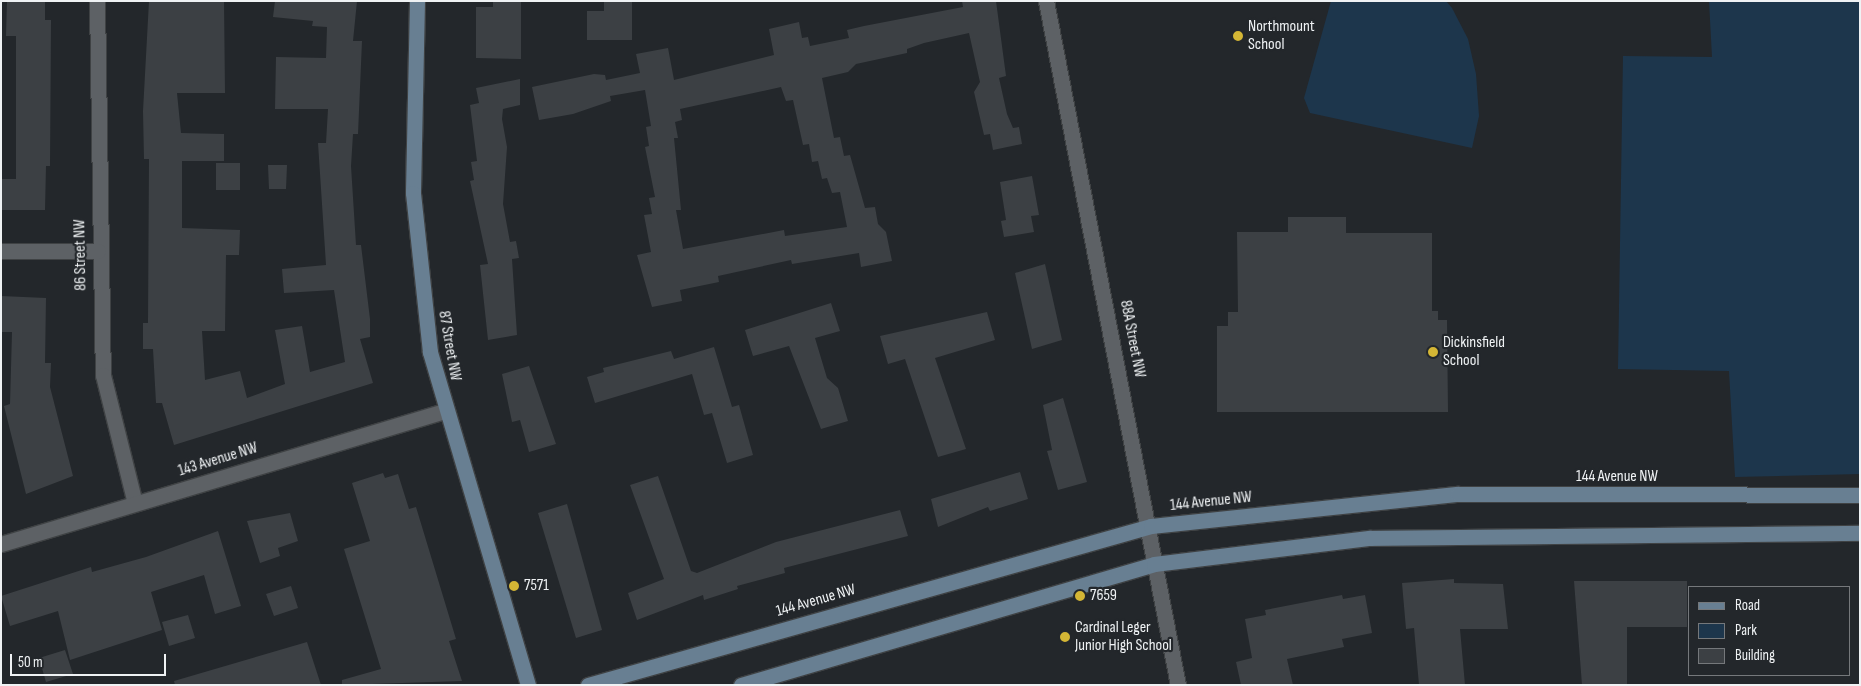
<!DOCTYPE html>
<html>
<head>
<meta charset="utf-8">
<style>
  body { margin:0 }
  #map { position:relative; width:1861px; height:686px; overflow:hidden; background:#23272b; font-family:"Sofia Sans Condensed",sans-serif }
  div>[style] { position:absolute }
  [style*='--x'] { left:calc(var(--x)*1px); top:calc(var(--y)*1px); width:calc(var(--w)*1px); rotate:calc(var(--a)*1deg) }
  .green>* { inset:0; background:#1d364c }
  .building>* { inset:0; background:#3c4044 }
  .roads { filter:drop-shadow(1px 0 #3f4244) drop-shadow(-1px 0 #3f4244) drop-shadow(0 1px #3f4244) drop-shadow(0 -1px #3f4244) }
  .street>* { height:15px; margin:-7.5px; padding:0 7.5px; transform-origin:7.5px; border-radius:7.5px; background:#5d6165 }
  .secondary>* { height:15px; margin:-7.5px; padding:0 7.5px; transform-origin:7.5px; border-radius:7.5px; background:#687f92 }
  .dots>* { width:14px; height:14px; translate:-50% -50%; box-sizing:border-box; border:2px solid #23272b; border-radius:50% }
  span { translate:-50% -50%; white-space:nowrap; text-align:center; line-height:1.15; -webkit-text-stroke:4.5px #23272b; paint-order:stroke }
  .poi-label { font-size:16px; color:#eff2f4 }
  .left { translate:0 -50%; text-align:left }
  .street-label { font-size:16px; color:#eff2f4 }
  .frame { position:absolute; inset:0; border:2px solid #eff2f4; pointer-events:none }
  .legend { position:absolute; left:1688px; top:586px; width:162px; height:90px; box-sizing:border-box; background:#23272b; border:1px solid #75787b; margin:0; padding:6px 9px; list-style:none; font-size:15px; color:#eff2f4 }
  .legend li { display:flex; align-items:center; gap:10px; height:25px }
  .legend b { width:25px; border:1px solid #75787b }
  .scale { position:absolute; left:10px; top:654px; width:156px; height:22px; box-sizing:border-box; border:2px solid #eff2f4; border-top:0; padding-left:6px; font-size:15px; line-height:18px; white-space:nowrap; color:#eff2f4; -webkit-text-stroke:4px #23272b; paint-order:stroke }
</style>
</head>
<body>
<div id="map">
  <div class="green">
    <i style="clip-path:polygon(1331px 1px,1446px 1px,1452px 8px,1468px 39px,1476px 74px,1479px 116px,1472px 148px,1310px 113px,1304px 98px)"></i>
    <i style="clip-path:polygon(1709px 1px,1860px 1px,1860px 474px,1735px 477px,1729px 371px,1618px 369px,1623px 56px,1712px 57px)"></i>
  </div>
  <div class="building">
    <i style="clip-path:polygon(7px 1px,45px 1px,45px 20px,51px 20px,50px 166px,46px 166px,45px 210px,1px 210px,1px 179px,16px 179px,16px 36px,6px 36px)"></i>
    <i style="clip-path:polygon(149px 1px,224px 1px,225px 93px,177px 93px,181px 133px,224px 134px,224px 161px,182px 161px,182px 228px,240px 230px,239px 255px,226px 255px,225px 331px,202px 331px,205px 380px,240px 371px,247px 398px,285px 384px,275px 330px,302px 326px,310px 372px,345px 362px,334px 290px,284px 293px,282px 269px,326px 265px,318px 143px,326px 143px,328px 109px,275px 109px,276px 57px,326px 58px,327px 27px,312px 26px,313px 21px,273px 17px,275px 1px,357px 1px,353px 41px,362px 41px,358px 134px,353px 134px,351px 166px,356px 245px,361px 245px,370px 319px,370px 337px,360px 339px,373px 383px,174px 445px,162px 403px,156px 403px,153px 349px,143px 349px,143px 323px,148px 323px,149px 159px,144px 159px,143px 111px)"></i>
    <i style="clip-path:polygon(493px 1px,521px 1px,521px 59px,476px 58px,476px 7px,493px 7px)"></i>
    <i style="clip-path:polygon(604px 1px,632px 1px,632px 40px,587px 40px,587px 11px,604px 11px)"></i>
    <i style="clip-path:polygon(evenodd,962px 1px,996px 1px,1006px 76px,999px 78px,1007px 114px,1013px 128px,1019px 127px,1022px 144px,993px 150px,990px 134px,984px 135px,974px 92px,980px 82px,969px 33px,924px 43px,907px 49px,907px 53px,856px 64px,848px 72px,822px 78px,834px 138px,840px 137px,844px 156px,850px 155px,865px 208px,875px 207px,878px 224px,886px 232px,892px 261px,861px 267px,859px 253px,792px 264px,791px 260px,718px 276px,719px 282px,680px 290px,682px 301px,652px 307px,637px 255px,651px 252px,644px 215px,652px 214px,649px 198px,655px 197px,645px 147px,649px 146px,646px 127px,651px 126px,645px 90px,610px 96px,611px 101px,573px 114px,539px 120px,532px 87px,594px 74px,605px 75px,606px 80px,640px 73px,636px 54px,668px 48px,674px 80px,774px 55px,769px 29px,799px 22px,802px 38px,808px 37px,810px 46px,849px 38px,847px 30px,864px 26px,963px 7px,962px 1px,781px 87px,786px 101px,793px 100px,803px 145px,809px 144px,812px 162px,818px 161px,822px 179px,827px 178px,832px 193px,840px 192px,847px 227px,785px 236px,784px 230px,683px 249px,676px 210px,681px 210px,674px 138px,678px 138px,675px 122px,682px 120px,680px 109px,781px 87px)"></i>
    <i style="clip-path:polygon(520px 79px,520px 105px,503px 109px,502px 119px,507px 147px,503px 204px,510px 242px,516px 241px,519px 258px,512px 259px,517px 335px,488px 340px,480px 265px,488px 264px,470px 181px,474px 180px,471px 162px,477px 161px,470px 105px,479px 103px,476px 88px)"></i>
    <i style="clip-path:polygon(216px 163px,240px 163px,240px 190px,216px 190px)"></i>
    <i style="clip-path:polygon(268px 165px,287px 165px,286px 189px,269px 189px)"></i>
    <i style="clip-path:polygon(1032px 176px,1039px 215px,1031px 216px,1034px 232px,1004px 237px,1001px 221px,1006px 220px,1000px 182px)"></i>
    <i style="clip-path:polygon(1288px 217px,1346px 217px,1346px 233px,1432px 233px,1432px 311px,1438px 311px,1438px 320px,1447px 320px,1448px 412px,1217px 412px,1217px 326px,1228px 326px,1228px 312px,1238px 312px,1237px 232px,1288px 232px)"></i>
    <i style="clip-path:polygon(1045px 264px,1062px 340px,1032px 349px,1015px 273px)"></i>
    <i style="clip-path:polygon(1px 296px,46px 298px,45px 363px,51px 363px,50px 387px,73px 476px,26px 494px,4px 406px,10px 404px,12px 332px,1px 332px)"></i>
    <i style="clip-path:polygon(831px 303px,840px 331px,815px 338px,827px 378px,838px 388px,848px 421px,821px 429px,789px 346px,753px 356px,745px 330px)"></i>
    <i style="clip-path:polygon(987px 312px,995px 340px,935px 358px,966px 449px,938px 457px,905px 359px,888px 364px,880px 336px)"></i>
    <i style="clip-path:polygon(714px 347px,732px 407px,739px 405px,753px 455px,727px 463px,712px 413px,704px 415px,692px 374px,595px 403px,587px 377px,604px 372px,603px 368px,671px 351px,674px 359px)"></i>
    <i style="clip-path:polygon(529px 366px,556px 444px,529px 452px,520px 420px,512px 422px,502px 374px)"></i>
    <i style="clip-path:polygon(1063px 398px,1087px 482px,1058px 490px,1047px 451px,1052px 450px,1043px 405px)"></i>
    <i style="clip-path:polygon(1020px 472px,1028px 499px,990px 511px,988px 507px,938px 527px,931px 499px)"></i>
    <i style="clip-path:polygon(383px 473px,385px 478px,398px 474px,409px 509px,416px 507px,456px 639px,449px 641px,462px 681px,342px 685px,342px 680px,381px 669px,344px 549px,370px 541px,352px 483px)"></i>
    <i style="clip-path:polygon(658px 476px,691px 571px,697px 573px,776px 542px,900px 510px,908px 536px,784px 568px,785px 573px,737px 586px,738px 589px,704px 600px,703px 595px,637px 620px,628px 593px,664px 579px,630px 485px)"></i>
    <i style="clip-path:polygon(567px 504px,602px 630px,576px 638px,538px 513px)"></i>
    <i style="clip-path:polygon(290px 513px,298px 541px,278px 548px,280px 556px,260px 563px,247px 521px)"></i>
    <i style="clip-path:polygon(218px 531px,241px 606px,215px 614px,204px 575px,151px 592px,162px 630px,70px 660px,58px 611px,10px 626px,1px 596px,91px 567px,92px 572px,146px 557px)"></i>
    <i style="clip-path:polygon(1454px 579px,1454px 583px,1503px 584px,1508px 629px,1460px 629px,1465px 685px,1419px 685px,1414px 628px,1406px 629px,1402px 583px)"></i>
    <i style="clip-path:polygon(1574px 581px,1687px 581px,1687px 627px,1627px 627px,1627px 685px,1582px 685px)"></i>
    <i style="clip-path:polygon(291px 586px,298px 608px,274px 616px,266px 594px)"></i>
    <i style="clip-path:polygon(1342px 595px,1343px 599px,1365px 595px,1372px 633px,1342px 639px,1344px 647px,1287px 659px,1293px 685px,1241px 685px,1236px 662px,1252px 658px,1245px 619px,1266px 615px,1265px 610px)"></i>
    <i style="clip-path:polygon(188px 615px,195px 638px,169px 646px,162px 622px)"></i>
    <i style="clip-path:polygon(307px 642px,321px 685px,175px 685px,174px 681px)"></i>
    <i style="clip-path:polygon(65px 650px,73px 674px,46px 682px,39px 658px)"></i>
  </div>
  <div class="roads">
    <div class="street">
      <i style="--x:97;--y:1;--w:374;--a:89.1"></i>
      <i style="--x:103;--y:375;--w:132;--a:76"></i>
      <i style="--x:1046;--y:1;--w:697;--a:79.08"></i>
      <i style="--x:1;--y:251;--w:97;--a:0"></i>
      <i style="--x:1;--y:544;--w:463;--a:-16.7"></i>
    </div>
    <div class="secondary">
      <i style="--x:417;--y:1;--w:192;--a:91.2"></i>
      <i style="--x:413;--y:193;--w:160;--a:83.9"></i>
      <i style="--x:430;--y:352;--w:347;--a:73.6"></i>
      <i style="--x:588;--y:685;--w:585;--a:-15.77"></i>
      <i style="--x:1151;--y:526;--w:309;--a:-6"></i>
      <i style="--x:1458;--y:494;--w:402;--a:0.1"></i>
      <i style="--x:741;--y:685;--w:430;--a:-16.3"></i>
      <i style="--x:1154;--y:564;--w:218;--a:-6.9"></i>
      <i style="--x:1370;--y:538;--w:490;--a:-0.6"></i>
    </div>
  </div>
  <div class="dots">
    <i style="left:1238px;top:36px;background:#d4b635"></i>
    <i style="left:1433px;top:352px;background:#d4b635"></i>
    <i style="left:514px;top:586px;background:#d4b635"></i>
    <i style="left:1080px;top:596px;background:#d4b635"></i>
    <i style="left:1065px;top:637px;background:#d4b635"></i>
  </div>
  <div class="poi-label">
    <span class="left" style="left:1248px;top:36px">Northmount<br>School</span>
    <span class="left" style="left:1443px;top:352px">Dickinsfield<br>School</span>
    <span class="left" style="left:524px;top:586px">7571</span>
    <span class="left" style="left:1090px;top:596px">7659</span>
    <span class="left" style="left:1075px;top:637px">Cardinal Leger<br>Junior High School</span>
  </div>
  <div class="street-label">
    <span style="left:81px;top:255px;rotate:-91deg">86 Street NW</span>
    <span style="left:1132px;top:339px;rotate:79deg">88A Street NW</span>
    <span style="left:449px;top:346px;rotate:80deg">87 Street NW</span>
    <span style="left:218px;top:460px;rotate:-17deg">143 Avenue NW</span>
    <span style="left:1617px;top:477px">144 Avenue NW</span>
    <span style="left:1211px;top:502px;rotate:-6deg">144 Avenue NW</span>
    <span style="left:816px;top:601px;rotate:-16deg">144 Avenue NW</span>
  </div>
  <div class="frame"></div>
  <ul class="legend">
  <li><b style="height:6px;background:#687f92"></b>Road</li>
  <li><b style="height:14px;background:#1d364c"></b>Park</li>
  <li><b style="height:14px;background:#3c4044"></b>Building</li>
  </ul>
  <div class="scale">50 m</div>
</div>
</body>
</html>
